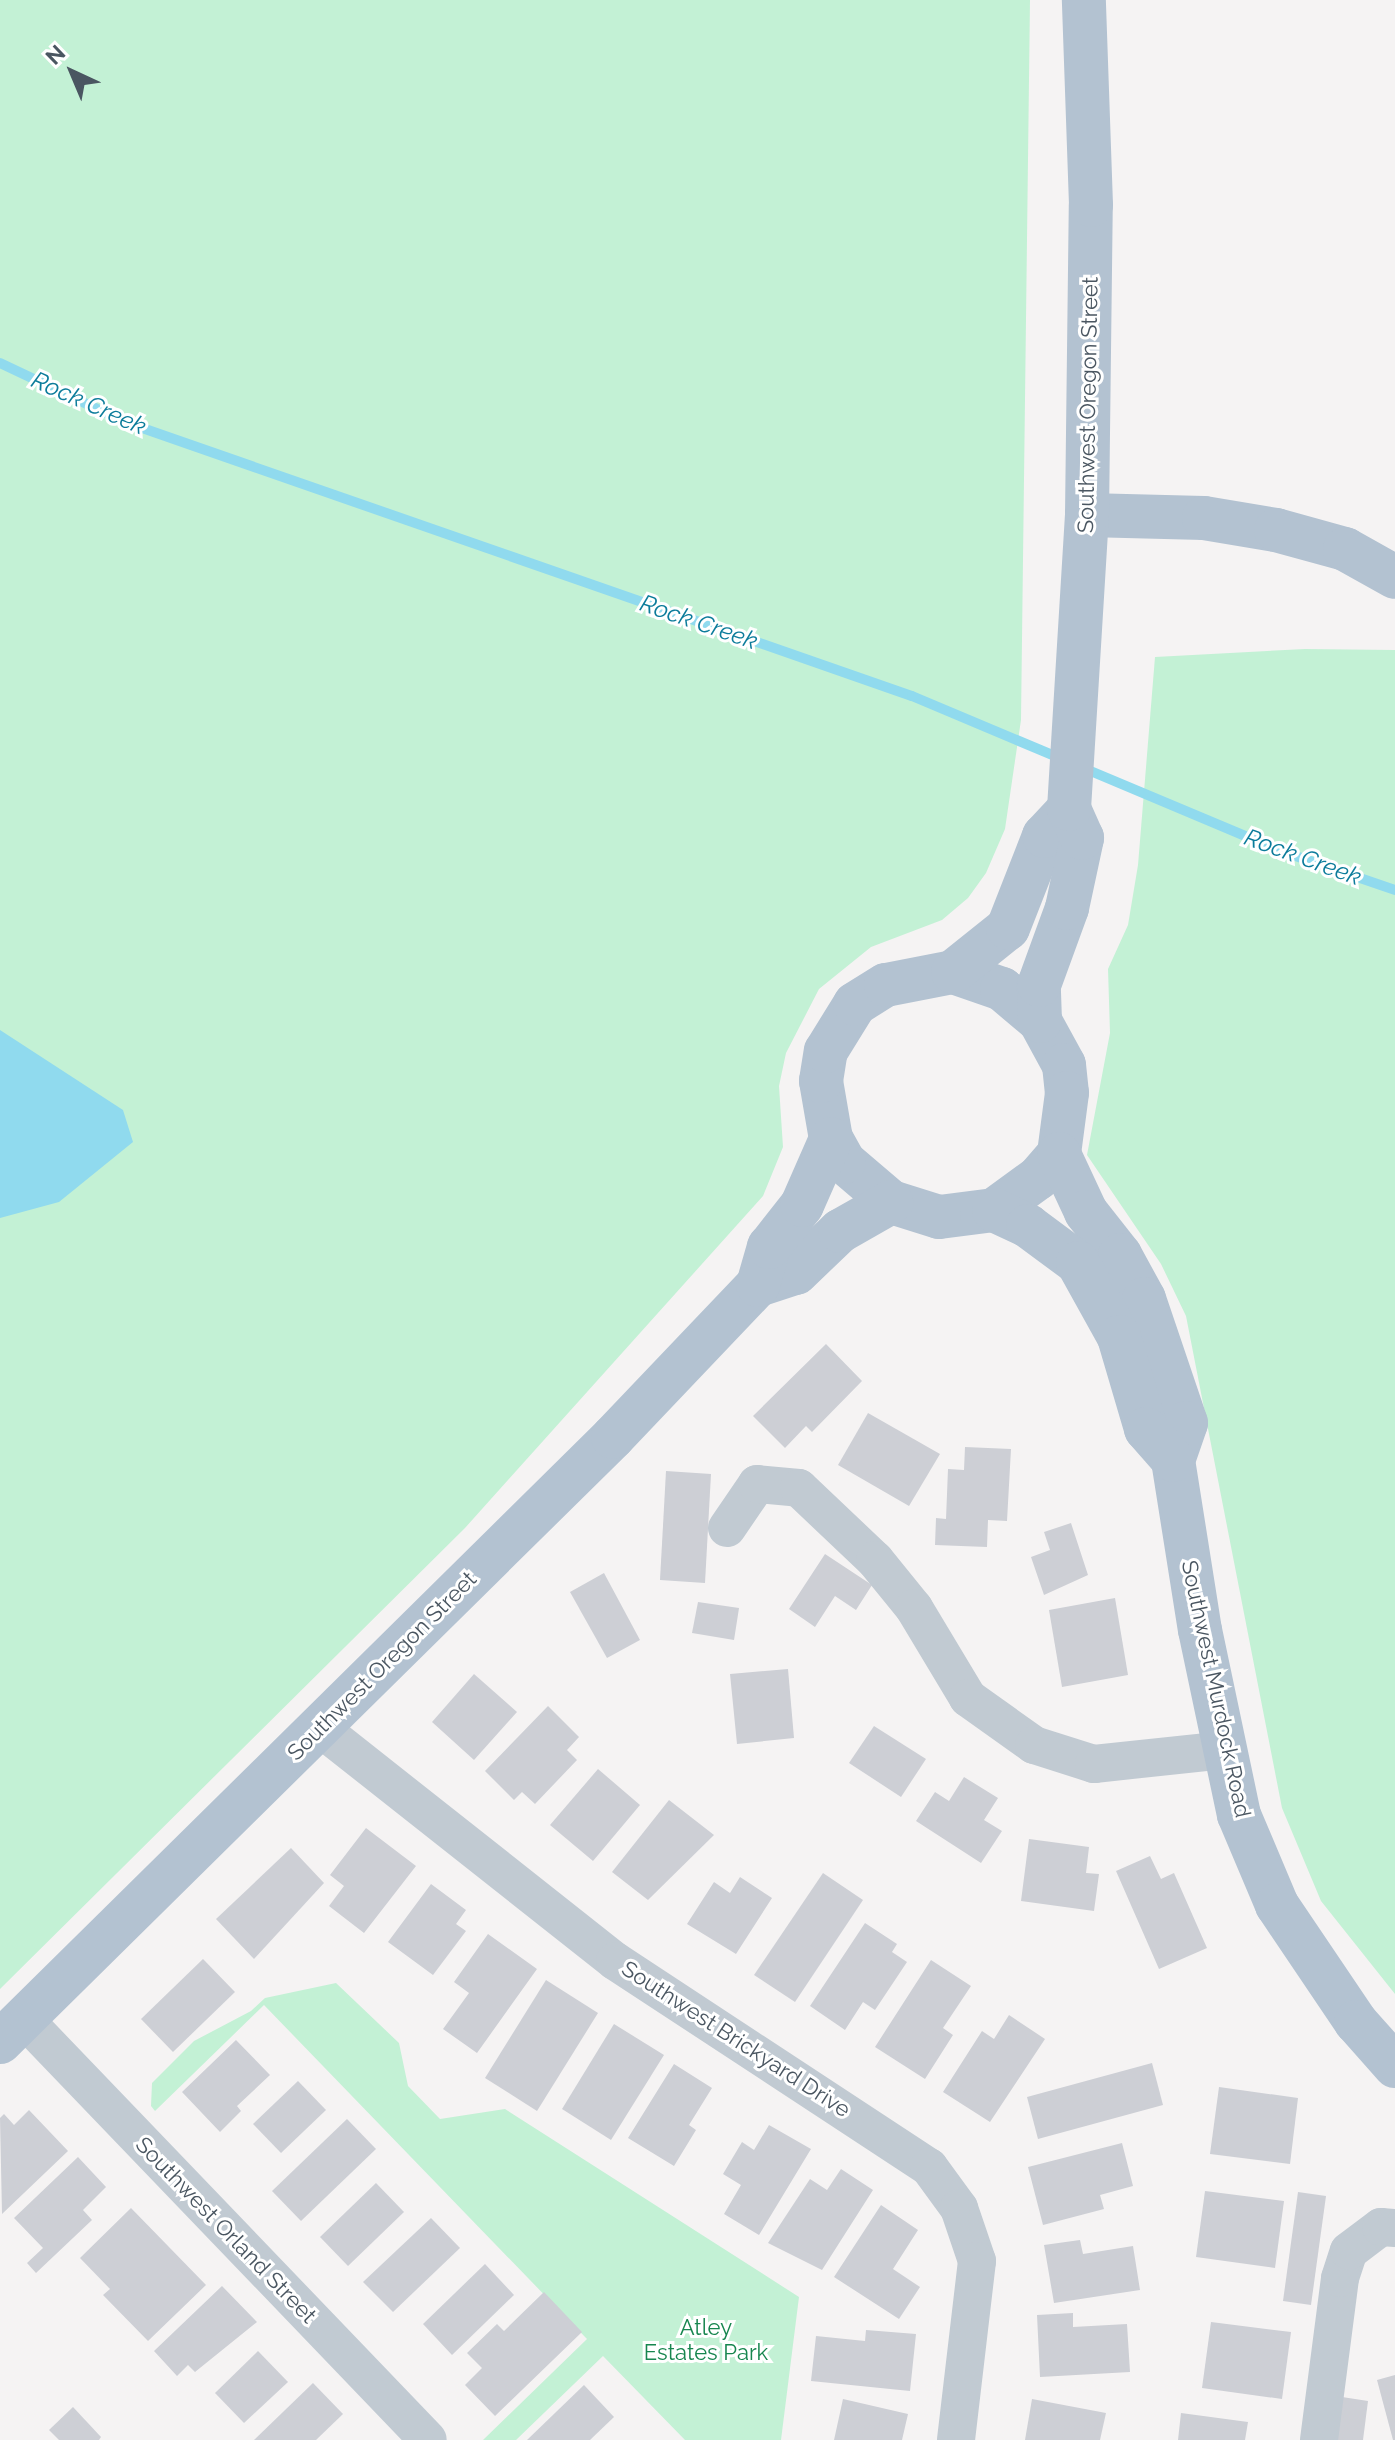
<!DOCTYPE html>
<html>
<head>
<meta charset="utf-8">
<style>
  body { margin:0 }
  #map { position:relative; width:1395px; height:2440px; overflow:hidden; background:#f5f3f3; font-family:Raleway,sans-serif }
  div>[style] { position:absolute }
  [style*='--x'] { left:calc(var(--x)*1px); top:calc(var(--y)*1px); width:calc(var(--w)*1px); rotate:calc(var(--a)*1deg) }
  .green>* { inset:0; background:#c3f1d5 }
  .water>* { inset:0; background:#90daee }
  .stream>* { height:10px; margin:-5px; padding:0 5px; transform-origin:5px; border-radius:5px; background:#90daee }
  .building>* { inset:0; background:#cdcfd5 }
  .minor>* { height:38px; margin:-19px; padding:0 19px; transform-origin:19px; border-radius:19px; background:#c1cad2 }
  .major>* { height:44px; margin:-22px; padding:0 22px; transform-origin:22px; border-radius:22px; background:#b3c2d1 }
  span { translate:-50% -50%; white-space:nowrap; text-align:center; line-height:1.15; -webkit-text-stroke:6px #fff; paint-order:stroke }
  .street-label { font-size:22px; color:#4a5661 }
  .park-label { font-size:22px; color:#17864f }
  .water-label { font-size:24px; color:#0c7c9b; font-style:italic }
  .north { position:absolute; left:32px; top:32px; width:80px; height:80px; -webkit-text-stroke:6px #fff; paint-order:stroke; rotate:316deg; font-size:22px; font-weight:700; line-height:32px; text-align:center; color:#4a5661 }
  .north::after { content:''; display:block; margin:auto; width:28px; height:36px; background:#4a5661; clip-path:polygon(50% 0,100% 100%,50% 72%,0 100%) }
</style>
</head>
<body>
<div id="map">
  <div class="green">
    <i style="clip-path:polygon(0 0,1030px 0,1021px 720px,1005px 829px,986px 873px,968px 898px,942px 920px,871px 947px,819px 989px,786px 1053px,779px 1086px,783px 1147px,763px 1196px,465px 1528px,0 1989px)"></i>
    <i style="clip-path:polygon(1305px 649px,1395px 650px,1395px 1994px,1321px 1901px,1282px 1808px,1186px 1316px,1161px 1264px,1087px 1155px,1110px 1033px,1108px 969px,1128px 925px,1138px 865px,1155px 657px)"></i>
    <i style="clip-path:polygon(336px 1983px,399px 2043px,408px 2086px,440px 2119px,505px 2109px,799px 2297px,781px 2440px,685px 2440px,603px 2356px,516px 2440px,483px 2440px,587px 2339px,264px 2005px,155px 2111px,151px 2106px,152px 2083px,194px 2041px,251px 2011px,265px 1998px)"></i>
  </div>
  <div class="water">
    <i style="clip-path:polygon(0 1030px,123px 1110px,133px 1142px,59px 1202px,0 1218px)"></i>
  </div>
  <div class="stream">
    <i style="--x:0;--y:363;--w:138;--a:25.3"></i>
    <i style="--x:125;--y:422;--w:833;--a:19.2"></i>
    <i style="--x:912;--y:696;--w:163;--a:22.8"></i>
    <i style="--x:1081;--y:767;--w:217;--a:22.8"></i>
    <i style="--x:1281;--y:851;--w:120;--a:18.9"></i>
  </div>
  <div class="building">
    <i style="clip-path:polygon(826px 1344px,862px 1381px,812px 1432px,806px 1426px,785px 1448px,753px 1416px)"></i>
    <i style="clip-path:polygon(868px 1413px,940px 1454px,909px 1506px,838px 1465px)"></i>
    <i style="clip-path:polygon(965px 1447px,1011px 1449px,1007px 1521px,988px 1520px,987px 1547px,935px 1545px,936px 1518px,946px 1519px,948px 1469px,964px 1470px)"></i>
    <i style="clip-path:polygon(666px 1471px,711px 1474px,705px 1583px,660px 1580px)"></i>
    <i style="clip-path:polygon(1071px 1523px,1088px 1575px,1044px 1595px,1031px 1557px,1050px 1550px,1044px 1532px)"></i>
    <i style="clip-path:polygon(825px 1554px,872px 1585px,856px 1610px,835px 1596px,815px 1627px,789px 1609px)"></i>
    <i style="clip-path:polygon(604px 1573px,640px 1640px,607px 1658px,570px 1592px)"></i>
    <i style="clip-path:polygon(1115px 1598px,1128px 1675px,1062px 1687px,1049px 1610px)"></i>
    <i style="clip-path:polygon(698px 1602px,739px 1608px,734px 1640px,692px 1633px)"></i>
    <i style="clip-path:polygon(788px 1669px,794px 1738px,737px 1744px,730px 1674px)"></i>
    <i style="clip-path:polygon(474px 1674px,517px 1712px,474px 1760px,432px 1722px)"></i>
    <i style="clip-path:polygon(548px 1706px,579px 1737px,567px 1750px,577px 1760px,535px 1804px,522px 1792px,514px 1800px,485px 1771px)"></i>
    <i style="clip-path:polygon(874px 1726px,926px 1759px,901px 1797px,849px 1763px)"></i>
    <i style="clip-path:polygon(598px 1769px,640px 1805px,593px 1861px,550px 1825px)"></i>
    <i style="clip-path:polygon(964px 1777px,998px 1798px,984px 1820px,1002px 1831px,981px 1863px,916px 1821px,935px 1792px,949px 1801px)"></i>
    <i style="clip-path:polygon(669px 1800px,714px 1835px,648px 1900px,612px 1872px)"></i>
    <i style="clip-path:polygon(366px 1828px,416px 1866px,364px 1933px,329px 1906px,344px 1886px,330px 1875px)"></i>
    <i style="clip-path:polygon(1029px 1839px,1089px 1847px,1086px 1873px,1099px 1874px,1094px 1911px,1021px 1901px)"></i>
    <i style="clip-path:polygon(291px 1848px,324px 1883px,254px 1959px,216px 1919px)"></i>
    <i style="clip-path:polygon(1150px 1856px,1161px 1879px,1174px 1873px,1207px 1948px,1159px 1969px,1116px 1871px)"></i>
    <i style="clip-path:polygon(823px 1873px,863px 1900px,795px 2002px,754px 1975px)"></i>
    <i style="clip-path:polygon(740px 1877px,772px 1898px,736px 1954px,687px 1924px,714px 1882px,730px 1893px)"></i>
    <i style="clip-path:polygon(431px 1884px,466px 1910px,456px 1924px,466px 1931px,433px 1975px,388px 1942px)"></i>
    <i style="clip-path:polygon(865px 1923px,897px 1944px,892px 1952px,907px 1962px,875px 2010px,863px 2002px,845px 2030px,810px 2006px)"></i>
    <i style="clip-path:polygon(488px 1934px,537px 1969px,477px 2053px,443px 2029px,469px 1993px,454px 1982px)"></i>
    <i style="clip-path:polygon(203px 1959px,235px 1992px,173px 2052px,141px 2019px)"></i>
    <i style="clip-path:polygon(931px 1960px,971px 1986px,943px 2028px,953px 2035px,925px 2079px,875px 2047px)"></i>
    <i style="clip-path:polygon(546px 1980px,598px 2013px,537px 2111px,485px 2078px)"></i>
    <i style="clip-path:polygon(1009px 2015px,1045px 2039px,990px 2122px,943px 2092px,982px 2031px,994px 2039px)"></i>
    <i style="clip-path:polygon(614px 2024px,664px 2055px,611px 2140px,562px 2109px)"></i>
    <i style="clip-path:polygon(236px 2040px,270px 2075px,237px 2106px,241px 2111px,220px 2132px,182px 2092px)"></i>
    <i style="clip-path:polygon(1152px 2063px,1163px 2105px,1038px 2139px,1027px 2097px)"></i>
    <i style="clip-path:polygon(674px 2064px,712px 2088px,689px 2125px,696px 2130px,674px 2166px,628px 2138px)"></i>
    <i style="clip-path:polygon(298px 2081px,326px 2110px,281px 2153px,253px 2124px)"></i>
    <i style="clip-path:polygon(1219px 2087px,1298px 2098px,1290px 2164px,1210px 2154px)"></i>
    <i style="clip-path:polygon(29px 2110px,68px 2151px,2px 2214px,0 2118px,4px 2114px,14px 2125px)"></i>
    <i style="clip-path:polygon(347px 2119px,376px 2149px,301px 2221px,272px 2191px)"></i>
    <i style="clip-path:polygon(769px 2125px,811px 2149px,759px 2235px,724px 2214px,741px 2185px,723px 2174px,742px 2142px,754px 2150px)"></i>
    <i style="clip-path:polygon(1122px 2143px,1133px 2186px,1100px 2195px,1104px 2209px,1043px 2225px,1028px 2167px)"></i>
    <i style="clip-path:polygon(78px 2157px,106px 2187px,83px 2210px,92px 2220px,36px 2273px,27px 2263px,43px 2248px,14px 2218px)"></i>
    <i style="clip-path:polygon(841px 2169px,873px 2190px,822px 2270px,768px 2243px,810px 2179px,827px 2190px)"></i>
    <i style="clip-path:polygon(376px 2183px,404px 2212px,348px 2266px,320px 2237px)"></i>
    <i style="clip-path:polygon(1205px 2191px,1284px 2201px,1275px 2268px,1196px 2257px)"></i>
    <i style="clip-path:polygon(1298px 2192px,1326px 2196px,1311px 2305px,1283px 2301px)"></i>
    <i style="clip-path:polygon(881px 2205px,918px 2230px,893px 2269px,920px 2287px,899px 2319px,834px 2277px)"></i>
    <i style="clip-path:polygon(131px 2208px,206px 2285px,148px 2341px,103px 2295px,110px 2289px,80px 2258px)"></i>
    <i style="clip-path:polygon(431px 2218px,460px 2248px,393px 2312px,363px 2282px)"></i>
    <i style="clip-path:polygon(1080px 2240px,1083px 2254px,1133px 2246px,1140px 2290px,1054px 2303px,1044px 2245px)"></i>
    <i style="clip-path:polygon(485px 2264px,514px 2295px,452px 2355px,423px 2324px)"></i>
    <i style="clip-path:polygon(222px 2286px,257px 2322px,195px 2372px,188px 2365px,177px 2376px,154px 2351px)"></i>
    <i style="clip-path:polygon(544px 2292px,582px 2332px,495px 2416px,465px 2385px,482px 2368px,467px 2353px,497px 2324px,504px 2331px)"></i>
    <i style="clip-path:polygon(1073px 2313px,1073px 2327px,1127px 2324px,1130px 2372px,1040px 2377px,1037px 2315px)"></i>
    <i style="clip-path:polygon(1211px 2322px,1291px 2332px,1282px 2399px,1202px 2388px)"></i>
    <i style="clip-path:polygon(866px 2330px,916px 2334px,910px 2391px,811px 2381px,816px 2336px,865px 2341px)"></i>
    <i style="clip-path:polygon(258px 2351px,288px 2382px,244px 2423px,215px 2393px)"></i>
    <i style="clip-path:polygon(1395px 2375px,1395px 2440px,1393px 2440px,1377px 2380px)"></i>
    <i style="clip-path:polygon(313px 2383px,343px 2414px,316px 2440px,254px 2440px)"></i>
    <i style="clip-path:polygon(584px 2385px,614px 2417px,590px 2440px,527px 2440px)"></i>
    <i style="clip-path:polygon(1342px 2397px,1368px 2401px,1363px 2440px,1335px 2440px)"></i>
    <i style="clip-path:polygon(843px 2399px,908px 2414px,902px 2440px,834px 2440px)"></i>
    <i style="clip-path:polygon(1032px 2399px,1106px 2413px,1100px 2440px,1025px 2440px)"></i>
    <i style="clip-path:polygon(73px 2407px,101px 2437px,99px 2440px,59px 2440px,49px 2430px)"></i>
    <i style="clip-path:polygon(1181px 2413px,1248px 2422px,1245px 2440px,1178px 2440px)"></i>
  </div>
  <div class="minor">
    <i style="--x:727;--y:1528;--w:53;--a:-55.7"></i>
    <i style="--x:757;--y:1484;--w:42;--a:5.4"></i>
    <i style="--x:799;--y:1488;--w:105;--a:43.5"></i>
    <i style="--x:875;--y:1560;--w:62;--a:50.9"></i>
    <i style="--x:914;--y:1608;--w:105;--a:59"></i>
    <i style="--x:968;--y:1698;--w:81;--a:35.5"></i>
    <i style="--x:1034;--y:1745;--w:63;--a:17.6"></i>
    <i style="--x:1094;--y:1764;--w:131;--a:-6.1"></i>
    <i style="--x:320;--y:1728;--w:376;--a:38.3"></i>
    <i style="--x:615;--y:1961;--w:376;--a:33.3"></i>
    <i style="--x:929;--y:2167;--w:51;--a:53.8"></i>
    <i style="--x:959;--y:2208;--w:56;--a:71.2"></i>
    <i style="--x:977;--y:2261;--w:180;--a:96.7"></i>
    <i style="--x:24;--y:2019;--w:583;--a:46.18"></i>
    <i style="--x:1319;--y:2440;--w:163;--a:-82.6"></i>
    <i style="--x:1340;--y:2278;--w:28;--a:-72"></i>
    <i style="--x:1349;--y:2251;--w:40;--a:-37"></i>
    <i style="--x:1381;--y:2227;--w:14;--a:4"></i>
  </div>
  <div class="major">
    <i style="--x:1087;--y:515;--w:117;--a:1.5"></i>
    <i style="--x:1204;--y:518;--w:73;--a:9.5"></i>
    <i style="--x:1276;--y:530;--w:72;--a:15.4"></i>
    <i style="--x:1345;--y:549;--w:57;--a:29.2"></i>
    <i style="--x:953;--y:972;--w:52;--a:19.1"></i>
    <i style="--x:1002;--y:989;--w:50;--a:40.1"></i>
    <i style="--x:1040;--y:1021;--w:50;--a:61.4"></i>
    <i style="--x:1064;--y:1065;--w:28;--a:84"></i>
    <i style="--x:1067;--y:1093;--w:62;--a:97.5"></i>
    <i style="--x:1059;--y:1154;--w:32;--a:131"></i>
    <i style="--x:1038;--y:1178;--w:54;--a:144"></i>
    <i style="--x:994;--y:1210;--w:55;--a:172.7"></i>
    <i style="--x:939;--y:1217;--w:50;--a:-162.6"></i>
    <i style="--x:891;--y:1202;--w:62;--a:-139.6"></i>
    <i style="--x:844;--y:1162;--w:26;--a:-119"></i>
    <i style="--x:831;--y:1139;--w:59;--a:-99.8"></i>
    <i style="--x:821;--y:1081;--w:30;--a:-81"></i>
    <i style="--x:826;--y:1051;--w:55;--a:-58.3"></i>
    <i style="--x:855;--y:1004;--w:36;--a:-32"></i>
    <i style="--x:886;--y:985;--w:68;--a:-11"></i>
    <i style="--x:953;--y:972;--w:70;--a:-38.7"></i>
    <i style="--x:1008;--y:928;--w:99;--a:-68.6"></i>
    <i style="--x:1044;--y:836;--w:37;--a:-47"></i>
    <i style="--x:1040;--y:1021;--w:36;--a:-92"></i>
    <i style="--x:1039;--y:985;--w:82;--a:-70"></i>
    <i style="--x:1067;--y:908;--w:72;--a:-77.9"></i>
    <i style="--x:1082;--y:838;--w:32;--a:-114"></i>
    <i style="--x:1069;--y:809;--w:295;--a:-86.5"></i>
    <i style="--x:1087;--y:515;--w:310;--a:-89.3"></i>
    <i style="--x:1091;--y:205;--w:205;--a:-92"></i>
    <i style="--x:1059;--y:1154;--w:64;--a:65"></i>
    <i style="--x:1086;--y:1212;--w:55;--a:51.7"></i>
    <i style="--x:1120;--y:1255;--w:50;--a:61.4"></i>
    <i style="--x:1144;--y:1299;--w:131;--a:71.3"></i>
    <i style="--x:1186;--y:1423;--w:39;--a:109"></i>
    <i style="--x:1173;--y:1460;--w:172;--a:81"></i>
    <i style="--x:1200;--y:1630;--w:189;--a:78.1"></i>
    <i style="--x:1239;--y:1815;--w:98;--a:67.1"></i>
    <i style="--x:1277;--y:1905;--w:141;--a:56"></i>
    <i style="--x:1356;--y:2022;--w:59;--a:48.4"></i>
    <i style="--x:994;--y:1210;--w:38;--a:25"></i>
    <i style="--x:1028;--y:1226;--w:62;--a:36.5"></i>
    <i style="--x:1078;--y:1263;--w:85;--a:61"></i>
    <i style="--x:1119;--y:1337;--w:96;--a:73.6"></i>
    <i style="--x:1146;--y:1429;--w:41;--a:48.9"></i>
    <i style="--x:758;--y:1285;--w:40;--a:-18"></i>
    <i style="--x:796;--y:1273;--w:61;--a:-43.7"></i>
    <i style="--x:840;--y:1231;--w:59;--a:-29.6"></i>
    <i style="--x:0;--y:2042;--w:861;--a:-44.62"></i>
    <i style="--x:613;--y:1437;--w:210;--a:-46.4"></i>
    <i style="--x:758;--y:1285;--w:40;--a:-74"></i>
    <i style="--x:769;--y:1247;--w:53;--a:-51.8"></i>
    <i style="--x:802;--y:1205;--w:72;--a:-66.3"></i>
  </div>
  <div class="street-label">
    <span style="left:1088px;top:405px;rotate:-89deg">Southwest Oregon Street</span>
    <span style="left:382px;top:1666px;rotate:-45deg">Southwest Oregon Street</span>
    <span style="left:1216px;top:1689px;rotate:78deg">Southwest Murdock Road</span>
    <span style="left:736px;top:2039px;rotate:33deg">Southwest Brickyard Drive</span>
    <span style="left:226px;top:2230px;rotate:46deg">Southwest Orland Street</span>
  </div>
  <div class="park-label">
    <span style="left:706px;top:2340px">Atley<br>Estates Park</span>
  </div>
  <div class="water-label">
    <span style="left:89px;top:403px;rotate:24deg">Rock Creek</span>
    <span style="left:699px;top:622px;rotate:19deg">Rock Creek</span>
    <span style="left:1303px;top:857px;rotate:20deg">Rock Creek</span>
  </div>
  <div class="north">N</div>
</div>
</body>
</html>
